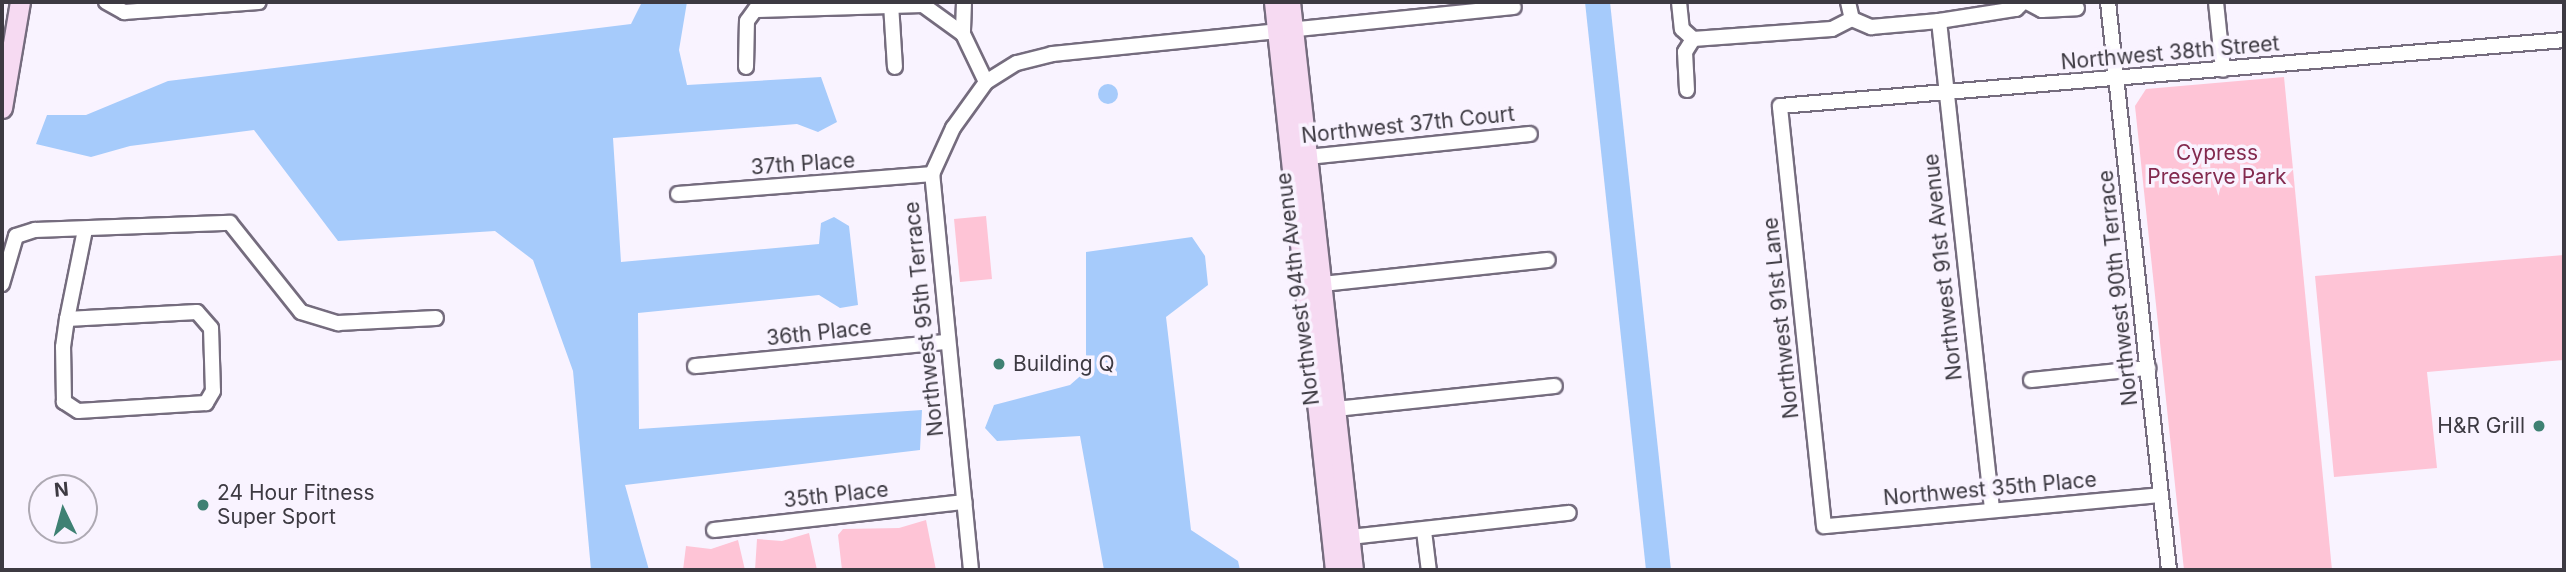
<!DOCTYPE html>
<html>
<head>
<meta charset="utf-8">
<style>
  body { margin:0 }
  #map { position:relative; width:2566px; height:572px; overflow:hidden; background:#f9f3ff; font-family:Inter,sans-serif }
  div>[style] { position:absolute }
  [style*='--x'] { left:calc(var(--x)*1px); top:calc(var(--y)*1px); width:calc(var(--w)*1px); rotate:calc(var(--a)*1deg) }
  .green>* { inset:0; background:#fec4d6 }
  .water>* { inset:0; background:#a6cbfb }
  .round { border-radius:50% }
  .roads { filter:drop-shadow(2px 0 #756c7e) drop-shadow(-2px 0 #756c7e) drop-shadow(0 2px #756c7e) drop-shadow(0 -2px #756c7e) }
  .street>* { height:14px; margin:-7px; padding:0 7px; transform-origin:7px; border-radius:7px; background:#fff }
  .secondary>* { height:19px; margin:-9.5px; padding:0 9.5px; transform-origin:9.5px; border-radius:9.5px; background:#f6daf2 }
  .dots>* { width:19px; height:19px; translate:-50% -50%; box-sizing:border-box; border:4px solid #f9f3ff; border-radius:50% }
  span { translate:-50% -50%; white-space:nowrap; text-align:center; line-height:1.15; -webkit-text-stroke:7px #f9f3ff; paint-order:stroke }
  .street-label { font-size:21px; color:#3d3a42 }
  .park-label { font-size:21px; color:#832a4f }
  .poi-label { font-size:21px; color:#3d3a42 }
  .left { translate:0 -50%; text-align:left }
  .right { translate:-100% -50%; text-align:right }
  .frame { position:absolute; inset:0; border:4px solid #3d3a42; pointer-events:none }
  .north { position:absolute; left:28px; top:474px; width:70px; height:70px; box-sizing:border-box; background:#f9f3ff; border:2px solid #aea9b3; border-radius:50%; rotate:355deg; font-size:19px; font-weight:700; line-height:28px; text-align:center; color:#3d3a42 }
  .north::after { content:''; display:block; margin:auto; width:24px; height:32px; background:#3f8173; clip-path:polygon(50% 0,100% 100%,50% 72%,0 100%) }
</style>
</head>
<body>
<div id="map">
  <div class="green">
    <i style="clip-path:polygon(2284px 77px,2332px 570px,2184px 570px,2135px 106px,2146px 89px)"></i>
    <i style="clip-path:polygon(986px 216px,992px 279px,960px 282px,954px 219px)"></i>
    <i style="clip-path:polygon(2564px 255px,2564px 360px,2427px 372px,2437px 468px,2334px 477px,2315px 276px)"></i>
    <i style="clip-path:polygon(926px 520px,936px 570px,842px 570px,838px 535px,843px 529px,899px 528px)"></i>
    <i style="clip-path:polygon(809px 533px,817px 570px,755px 570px,757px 539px,782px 541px)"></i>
    <i style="clip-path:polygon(738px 540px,745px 570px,683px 570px,686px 546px,711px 549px)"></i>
  </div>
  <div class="water">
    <i style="clip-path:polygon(642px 2px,687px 2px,679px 50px,687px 85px,821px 77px,837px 122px,818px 132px,797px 124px,613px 138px,621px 262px,819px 244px,821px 223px,834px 217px,849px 226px,858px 305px,840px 308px,819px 295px,638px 313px,639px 429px,922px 410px,920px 450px,625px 485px,649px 570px,591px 570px,573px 371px,533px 260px,495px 231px,338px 241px,254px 130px,130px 146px,91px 157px,36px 144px,47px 115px,86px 115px,168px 81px,631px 24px)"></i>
    <i style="clip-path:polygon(1585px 2px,1610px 2px,1671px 570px,1646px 570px)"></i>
    <i class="round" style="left:1098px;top:84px;width:20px;height:20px"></i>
    <i style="clip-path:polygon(1192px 237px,1205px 256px,1208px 285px,1166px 317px,1191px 530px,1238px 561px,1240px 570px,1104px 570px,1080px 436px,997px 441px,985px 428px,994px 405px,1070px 385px,1086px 371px,1086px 252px)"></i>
  </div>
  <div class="roads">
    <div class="street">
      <i style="--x:106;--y:2;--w:21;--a:29"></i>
      <i style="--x:124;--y:12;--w:135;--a:-4.2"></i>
      <i style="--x:964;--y:2;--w:32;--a:92"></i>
      <i style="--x:963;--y:34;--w:53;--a:64.4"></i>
      <i style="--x:1679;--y:2;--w:27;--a:84"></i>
      <i style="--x:1682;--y:29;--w:15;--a:42"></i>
      <i style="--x:1848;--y:2;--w:17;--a:77"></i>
      <i style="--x:2027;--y:2;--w:17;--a:28"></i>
      <i style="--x:2042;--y:10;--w:35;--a:-3"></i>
      <i style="--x:2108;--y:2;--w:571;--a:83.87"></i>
      <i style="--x:2216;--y:2;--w:68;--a:84.1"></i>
      <i style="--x:891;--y:4;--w:63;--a:86.4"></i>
      <i style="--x:758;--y:10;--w:165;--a:-1.7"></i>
      <i style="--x:923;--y:5;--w:49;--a:35.9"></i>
      <i style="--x:1939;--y:21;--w:491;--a:83.8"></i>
      <i style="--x:1693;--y:39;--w:139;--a:-4.1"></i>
      <i style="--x:1832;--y:29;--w:22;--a:-27"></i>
      <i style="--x:1852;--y:19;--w:21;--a:23"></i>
      <i style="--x:1871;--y:27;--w:68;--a:-5"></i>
      <i style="--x:1939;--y:21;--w:78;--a:-8.9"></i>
      <i style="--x:2016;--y:9;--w:10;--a:-45"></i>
      <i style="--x:746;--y:67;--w:46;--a:-88.8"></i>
      <i style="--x:747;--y:21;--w:22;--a:-54"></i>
      <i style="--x:1687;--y:90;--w:38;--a:-93"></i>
      <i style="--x:1685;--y:52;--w:15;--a:-58"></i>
      <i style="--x:1298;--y:158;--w:233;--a:-5.9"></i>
      <i style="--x:678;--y:194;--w:255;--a:-4.5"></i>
      <i style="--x:2;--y:284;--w:50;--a:-73.7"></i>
      <i style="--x:16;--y:236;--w:20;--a:-18"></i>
      <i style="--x:35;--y:230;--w:195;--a:-2.1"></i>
      <i style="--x:230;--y:223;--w:114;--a:51.4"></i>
      <i style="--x:301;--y:312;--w:39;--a:17"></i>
      <i style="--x:338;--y:323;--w:98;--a:-2.9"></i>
      <i style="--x:1313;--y:285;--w:236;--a:-6.1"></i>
      <i style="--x:67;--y:319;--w:130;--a:-3.1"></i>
      <i style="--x:197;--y:312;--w:21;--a:49"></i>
      <i style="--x:211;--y:328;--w:63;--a:88.2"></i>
      <i style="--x:213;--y:391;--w:14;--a:120"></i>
      <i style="--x:206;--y:403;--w:128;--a:176.4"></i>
      <i style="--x:78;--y:411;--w:17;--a:-147"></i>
      <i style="--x:64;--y:402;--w:55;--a:-91"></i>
      <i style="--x:63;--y:347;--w:28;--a:-82"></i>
      <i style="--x:67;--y:319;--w:91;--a:-78.6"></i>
      <i style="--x:695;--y:366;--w:252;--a:-5.5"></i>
      <i style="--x:2031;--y:380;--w:118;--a:-5.9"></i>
      <i style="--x:1326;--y:410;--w:230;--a:-6"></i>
      <i style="--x:2161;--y:495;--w:338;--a:174.7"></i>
      <i style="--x:1824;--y:526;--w:422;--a:-96"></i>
      <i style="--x:1780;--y:106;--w:787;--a:-4.81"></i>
      <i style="--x:714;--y:530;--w:252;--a:-6.4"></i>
      <i style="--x:1424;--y:531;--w:39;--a:83"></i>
      <i style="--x:1341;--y:538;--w:229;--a:-6.3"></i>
      <i style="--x:971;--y:570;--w:398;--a:-95.6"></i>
      <i style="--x:932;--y:174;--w:51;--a:-65.5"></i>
      <i style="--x:953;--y:128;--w:57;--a:-54.3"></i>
      <i style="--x:986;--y:82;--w:36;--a:-32"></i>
      <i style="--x:1017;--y:63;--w:36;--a:-14"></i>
      <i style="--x:1052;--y:54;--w:464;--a:-5.8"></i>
    </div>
    <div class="secondary">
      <i style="--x:1274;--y:2;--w:571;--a:83.87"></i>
      <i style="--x:1290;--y:2;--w:571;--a:83.67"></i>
      <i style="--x:2;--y:108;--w:108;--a:-80.4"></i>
    </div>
  </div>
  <div class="dots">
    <i style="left:999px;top:364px;background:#3f8173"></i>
    <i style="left:2539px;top:426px;background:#3f8173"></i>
    <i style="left:203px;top:505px;background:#3f8173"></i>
  </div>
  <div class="street-label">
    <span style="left:2170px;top:53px;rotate:-5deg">Northwest 38th Street</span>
    <span style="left:1408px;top:125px;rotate:-6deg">Northwest 37th Court</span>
    <span style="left:803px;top:164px;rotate:-4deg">37th Place</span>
    <span style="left:1943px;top:267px;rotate:-96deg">Northwest 91st Avenue</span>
    <span style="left:2118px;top:288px;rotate:-96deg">Northwest 90th Terrace</span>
    <span style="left:1298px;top:289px;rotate:-97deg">Northwest 94th Avenue</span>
    <span style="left:1781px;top:318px;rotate:-96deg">Northwest 91st Lane</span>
    <span style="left:924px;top:319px;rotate:-96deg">Northwest 95th Terrace</span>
    <span style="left:819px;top:333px;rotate:-6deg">36th Place</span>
    <span style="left:1990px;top:489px;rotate:-5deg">Northwest 35th Place</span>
    <span style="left:836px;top:495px;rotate:-6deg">35th Place</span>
  </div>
  <div class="park-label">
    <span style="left:2217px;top:165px">Cypress<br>Preserve Park</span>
  </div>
  <div class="poi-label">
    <span class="left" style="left:1013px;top:364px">Building Q</span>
    <span class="right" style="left:2525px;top:426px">H&amp;R Grill</span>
    <span class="left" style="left:217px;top:505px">24 Hour Fitness<br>Super Sport</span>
  </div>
  <div class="frame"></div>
  <div class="north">N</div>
</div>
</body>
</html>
